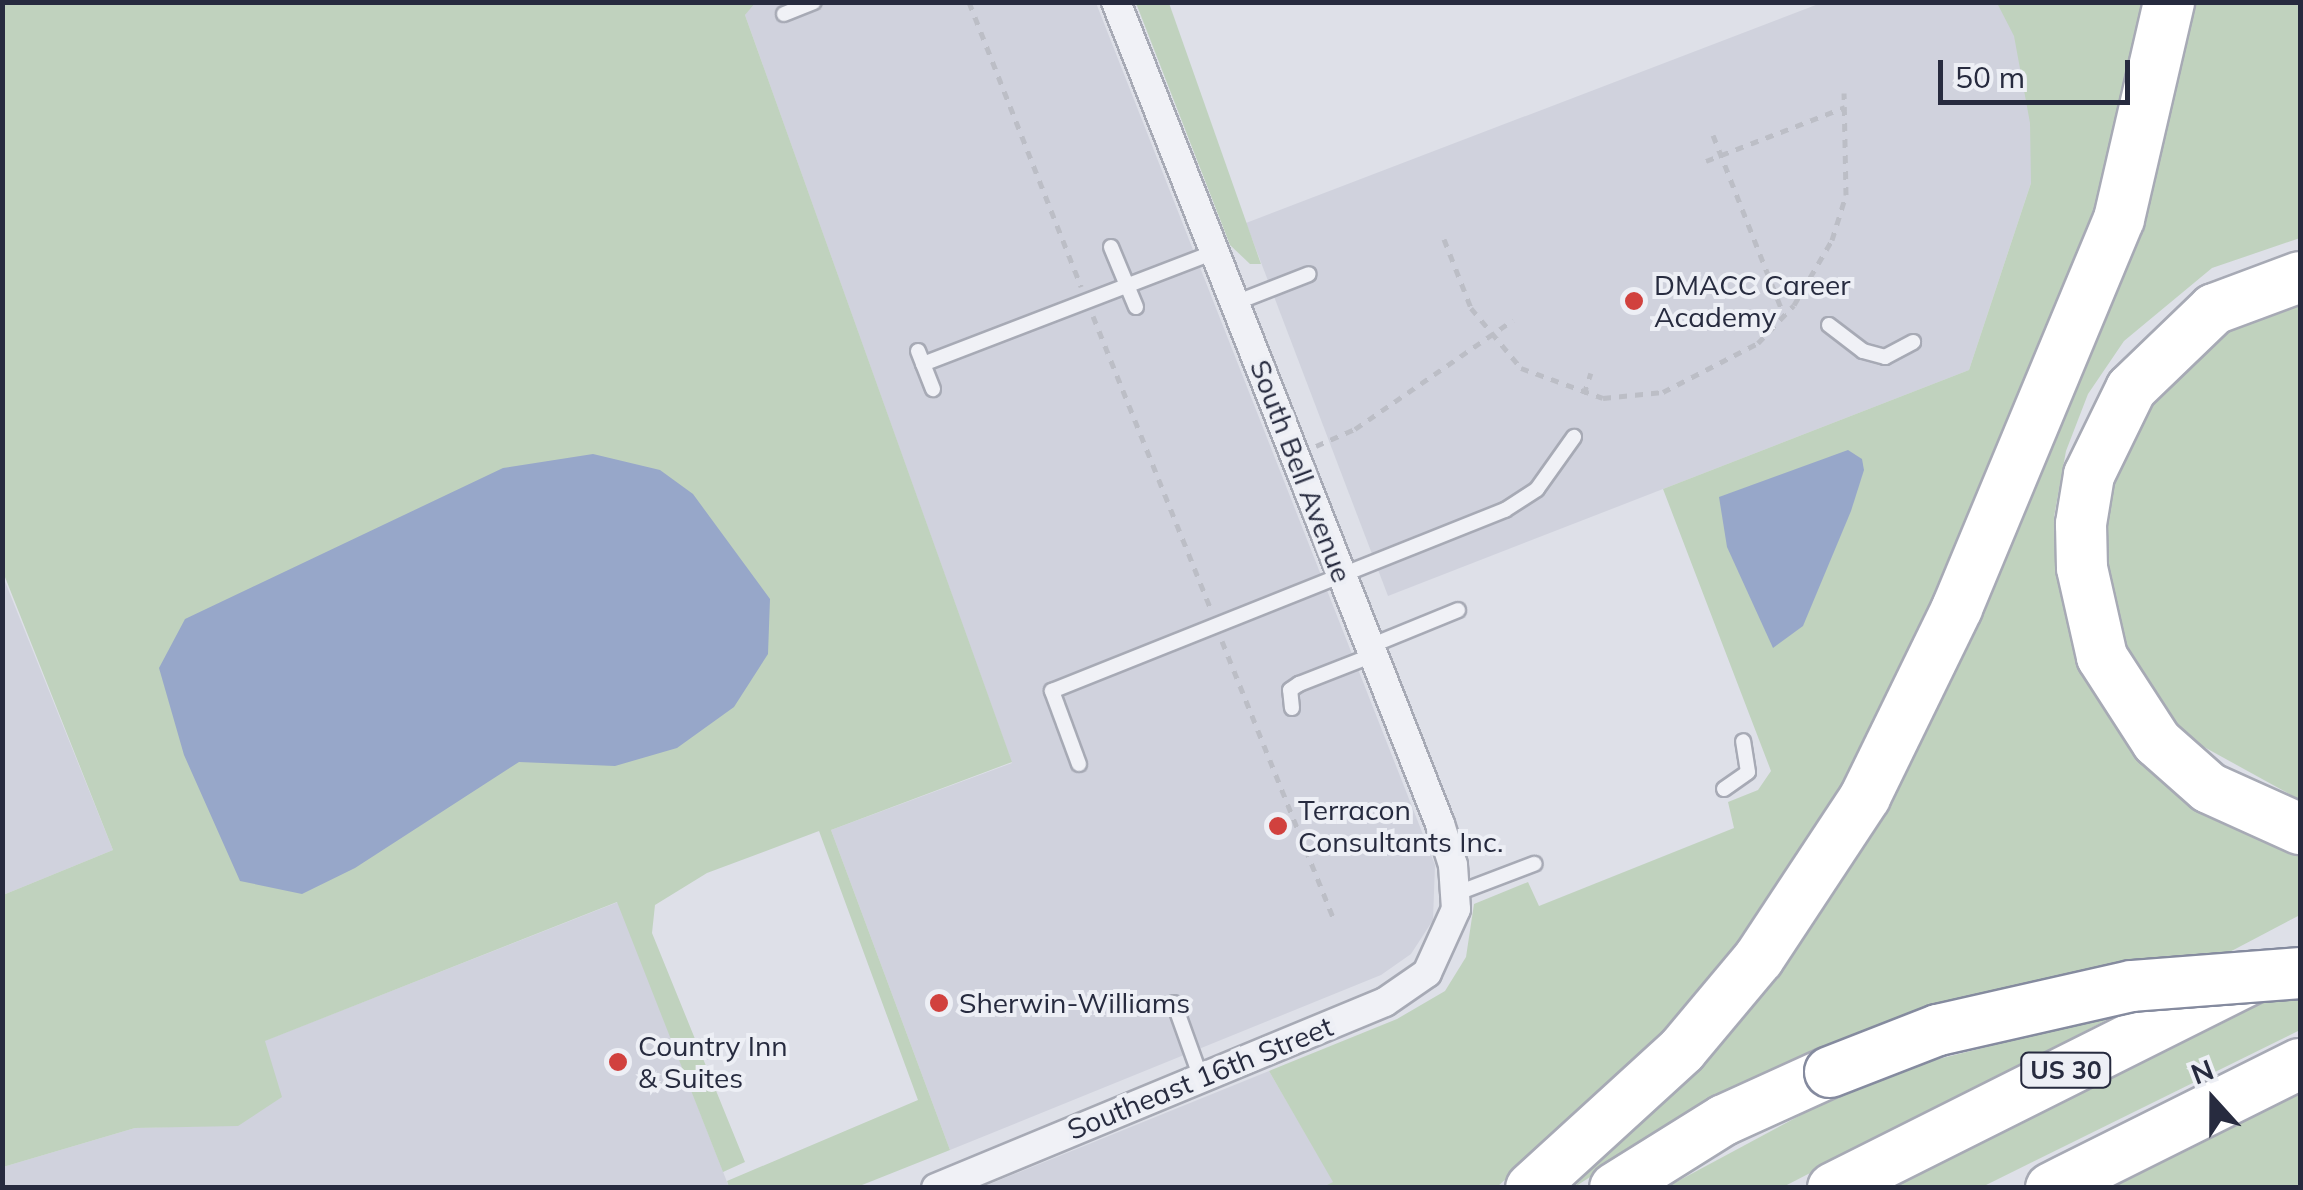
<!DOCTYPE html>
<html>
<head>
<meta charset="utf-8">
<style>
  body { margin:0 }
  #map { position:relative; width:2303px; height:1190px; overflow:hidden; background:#dee0e8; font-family:Mulish,sans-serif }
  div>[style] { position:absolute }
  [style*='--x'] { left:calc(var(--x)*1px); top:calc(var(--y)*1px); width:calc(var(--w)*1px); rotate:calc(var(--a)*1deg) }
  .built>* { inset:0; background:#d0d2dd }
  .green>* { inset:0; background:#c0d2be }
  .water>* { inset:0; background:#97a7c9 }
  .path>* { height:5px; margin-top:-2.5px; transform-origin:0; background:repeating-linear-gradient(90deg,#bcbec6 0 8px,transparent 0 16px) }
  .roads { filter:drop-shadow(2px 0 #a7aab5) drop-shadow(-2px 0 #a7aab5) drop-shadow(0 2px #a7aab5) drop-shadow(0 -2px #a7aab5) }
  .service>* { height:14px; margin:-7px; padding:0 7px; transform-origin:7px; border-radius:7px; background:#f0f1f6 }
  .minor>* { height:28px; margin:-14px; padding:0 14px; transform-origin:14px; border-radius:14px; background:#f0f1f6 }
  .motorway>* { height:50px; margin:-25px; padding:0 25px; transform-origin:25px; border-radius:25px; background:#fff }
  .bridges { filter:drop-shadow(2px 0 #858b9f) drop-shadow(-2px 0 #858b9f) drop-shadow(0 2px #858b9f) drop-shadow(0 -2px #858b9f) }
  .motorway-bridge>* { height:50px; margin:-25px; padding:0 25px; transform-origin:25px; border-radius:25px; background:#fff }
  .dots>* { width:28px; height:28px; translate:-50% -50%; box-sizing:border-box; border:5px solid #edeff5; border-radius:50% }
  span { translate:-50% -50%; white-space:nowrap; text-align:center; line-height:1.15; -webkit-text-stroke:8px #edeff5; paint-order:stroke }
  .shield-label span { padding:2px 8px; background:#edeff5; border:2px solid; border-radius:8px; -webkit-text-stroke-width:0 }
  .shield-label { font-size:25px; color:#272b3f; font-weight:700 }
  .poi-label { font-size:28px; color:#272b3f }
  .left { translate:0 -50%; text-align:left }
  .street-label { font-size:28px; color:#272b3f }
  .frame { position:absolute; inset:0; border:5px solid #272b3f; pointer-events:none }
  .north { position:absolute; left:2163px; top:1050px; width:100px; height:100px; -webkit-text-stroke:8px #edeff5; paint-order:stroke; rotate:339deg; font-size:28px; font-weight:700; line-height:40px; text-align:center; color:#272b3f }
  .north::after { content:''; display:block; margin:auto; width:35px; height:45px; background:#272b3f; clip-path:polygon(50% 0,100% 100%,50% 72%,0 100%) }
  .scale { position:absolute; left:1938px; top:60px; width:192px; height:45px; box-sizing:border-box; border:5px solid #272b3f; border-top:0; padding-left:12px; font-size:30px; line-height:35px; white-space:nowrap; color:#272b3f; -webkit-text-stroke:8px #edeff5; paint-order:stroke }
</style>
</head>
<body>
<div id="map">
  <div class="built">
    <i style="clip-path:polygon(754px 2px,1096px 3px,1435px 865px,1433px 920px,1411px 954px,1381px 975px,950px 1150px,831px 830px,1012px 763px,745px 15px)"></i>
    <i style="clip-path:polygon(1821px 3px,2062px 3px,2031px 183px,1969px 370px,1388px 596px,1246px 223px)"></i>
    <i style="clip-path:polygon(2px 574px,113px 850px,3px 895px,2px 895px)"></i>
    <i style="clip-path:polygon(618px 902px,729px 1187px,3px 1188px,3px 1167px,135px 1128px,238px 1125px,264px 1041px)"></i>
    <i style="clip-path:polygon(1269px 1071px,1334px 1182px,1323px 1188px,980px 1188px)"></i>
  </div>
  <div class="green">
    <i style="clip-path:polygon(2px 3px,755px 3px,745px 15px,1012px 762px,831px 830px,950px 1150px,857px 1187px,729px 1187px,727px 1181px,918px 1100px,819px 831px,707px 873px,655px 905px,652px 933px,745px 1162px,723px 1172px,617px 902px,265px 1041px,282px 1097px,238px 1126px,135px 1128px,3px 1167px,3px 895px,113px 850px,3px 572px)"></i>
    <i style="clip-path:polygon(1136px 3px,1169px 3px,1261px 264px,1250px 264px,1230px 245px)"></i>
    <i style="clip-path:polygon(1997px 3px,2142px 3px,2105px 184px,2045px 341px,1897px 680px,1832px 801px,1756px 927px,1658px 1040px,1497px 1187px,1323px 1187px,1333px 1182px,1269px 1071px,1397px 1019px,1445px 991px,1466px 957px,1474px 904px,1528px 882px,1539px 906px,1734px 828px,1728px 802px,1758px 790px,1771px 771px,1663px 489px,1969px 370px,2031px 183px,2030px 123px,2014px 36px)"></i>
    <i style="clip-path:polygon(2182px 3px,2300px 3px,2300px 238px,2212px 268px,2124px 341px,2088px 394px,2066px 451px,2054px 517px,2059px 585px,2083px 660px,2300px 840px,2300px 915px,2222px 956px,1676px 1122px,1573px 1188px,1648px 1112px,1804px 925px)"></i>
    <i style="clip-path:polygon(2300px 275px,2300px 800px,2186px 737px,2141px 688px,2094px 589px,2117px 417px)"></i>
    <i style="clip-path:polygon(2300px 984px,2300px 1030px,1982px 1187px,1890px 1188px)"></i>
    <i style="clip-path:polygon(2118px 1014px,1783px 1187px,1665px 1188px,1840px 1094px,1911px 1066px)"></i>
    <i style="clip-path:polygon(2300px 1084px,2300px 1187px,2093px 1187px)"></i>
  </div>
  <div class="water">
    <i style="clip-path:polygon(1848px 450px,1862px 459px,1864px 470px,1851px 511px,1803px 626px,1773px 648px,1727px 547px,1719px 497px)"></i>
    <i style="clip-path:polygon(593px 454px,660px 470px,693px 494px,770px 599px,768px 654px,734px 707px,677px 748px,615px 766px,519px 762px,355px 868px,302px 894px,240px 881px,184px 755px,159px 668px,185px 619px,503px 468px)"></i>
  </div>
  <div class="path">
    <i style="--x:969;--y:2;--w:306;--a:68.5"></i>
    <i style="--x:1713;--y:135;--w:193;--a:68.5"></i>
    <i style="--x:1706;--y:161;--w:149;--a:-21.2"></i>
    <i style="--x:1444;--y:239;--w:74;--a:68.6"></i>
    <i style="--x:1471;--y:308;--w:78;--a:50.2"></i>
    <i style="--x:1521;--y:368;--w:87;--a:20.1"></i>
    <i style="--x:1603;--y:398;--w:60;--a:-5.7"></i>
    <i style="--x:1663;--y:392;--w:107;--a:-27.3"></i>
    <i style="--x:1758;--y:343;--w:52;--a:-46.5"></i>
    <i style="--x:1794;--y:305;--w:75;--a:-59.7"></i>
    <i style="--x:1832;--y:240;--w:47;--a:-72.7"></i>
    <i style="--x:1846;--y:195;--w:102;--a:-91.1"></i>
    <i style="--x:1093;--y:316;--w:314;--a:68.1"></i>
    <i style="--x:1584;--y:394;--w:22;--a:-72"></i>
    <i style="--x:1316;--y:446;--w:43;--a:-23.6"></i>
    <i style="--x:1355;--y:429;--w:192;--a:-34.6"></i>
    <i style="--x:1222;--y:641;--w:297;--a:68.1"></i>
  </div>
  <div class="roads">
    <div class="service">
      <i style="--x:784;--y:14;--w:32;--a:-22"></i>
      <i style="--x:1111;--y:247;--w:65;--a:67.4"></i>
      <i style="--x:1235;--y:303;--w:79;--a:-21.4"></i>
      <i style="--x:1829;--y:325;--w:43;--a:37.4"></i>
      <i style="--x:1863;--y:351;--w:23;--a:15"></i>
      <i style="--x:1885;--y:357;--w:32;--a:-28"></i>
      <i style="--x:918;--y:351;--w:41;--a:68.5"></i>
      <i style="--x:923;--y:364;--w:313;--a:-21"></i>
      <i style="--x:1370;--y:646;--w:95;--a:-22.2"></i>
      <i style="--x:1292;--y:708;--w:18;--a:-96"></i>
      <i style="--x:1290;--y:690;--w:11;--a:-34"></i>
      <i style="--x:1299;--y:684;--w:79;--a:-21.4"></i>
      <i style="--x:1079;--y:764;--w:78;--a:-110.3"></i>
      <i style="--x:1052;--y:691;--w:488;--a:-21.8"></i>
      <i style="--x:1505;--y:510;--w:38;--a:-33"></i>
      <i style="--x:1537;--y:489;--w:64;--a:-54.6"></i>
      <i style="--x:1724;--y:789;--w:29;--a:-35"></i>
      <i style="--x:1748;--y:772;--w:31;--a:-99"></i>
      <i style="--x:1455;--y:894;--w:85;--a:-20.8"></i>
      <i style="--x:1174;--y:1003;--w:80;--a:70.2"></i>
    </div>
    <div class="minor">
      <i style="--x:936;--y:1188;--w:486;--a:-22.5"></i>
      <i style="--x:1385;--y:1002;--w:51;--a:-34.6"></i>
      <i style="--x:1427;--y:973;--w:70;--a:-65.6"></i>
      <i style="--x:1456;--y:909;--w:44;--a:-93.9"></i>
      <i style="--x:1453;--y:865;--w:43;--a:-107.6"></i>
      <i style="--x:1440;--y:824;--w:884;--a:-111.51"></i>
    </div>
    <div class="motorway">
      <i style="--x:2300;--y:277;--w:92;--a:159.6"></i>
      <i style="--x:2214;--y:309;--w:115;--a:136.1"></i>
      <i style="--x:2131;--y:389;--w:96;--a:116"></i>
      <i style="--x:2089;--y:475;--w:50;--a:99.3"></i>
      <i style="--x:2081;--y:524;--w:44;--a:88.7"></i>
      <i style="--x:2082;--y:568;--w:91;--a:77.3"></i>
      <i style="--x:2102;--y:657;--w:101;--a:57.1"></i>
      <i style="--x:2157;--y:742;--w:69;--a:41.5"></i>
      <i style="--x:2209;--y:788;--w:100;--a:24.3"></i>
      <i style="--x:1531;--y:1188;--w:205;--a:-42.4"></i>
      <i style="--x:1682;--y:1050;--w:120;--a:-50.1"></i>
      <i style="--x:1759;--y:958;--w:193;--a:-56.6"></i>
      <i style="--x:1865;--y:797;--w:210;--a:-64"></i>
      <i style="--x:1957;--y:608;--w:421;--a:-67.4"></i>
      <i style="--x:2119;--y:219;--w:223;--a:-77"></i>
      <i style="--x:1615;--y:1188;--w:128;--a:-32"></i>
      <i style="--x:1724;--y:1120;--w:116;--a:-24.4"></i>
      <i style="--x:1833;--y:1188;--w:473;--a:-26.6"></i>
      <i style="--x:2051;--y:1188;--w:278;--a:-26.5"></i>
    </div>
  </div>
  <div class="bridges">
    <div class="motorway-bridge">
      <i style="--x:1830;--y:1072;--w:116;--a:-21.3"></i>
      <i style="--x:1938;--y:1030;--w:199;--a:-12.8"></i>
      <i style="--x:2132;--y:986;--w:169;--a:-4.4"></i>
    </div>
  </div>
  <div class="dots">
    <i style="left:1634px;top:301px;background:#d1413e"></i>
    <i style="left:1278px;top:826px;background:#d1413e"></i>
    <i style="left:939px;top:1003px;background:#d1413e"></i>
    <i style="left:618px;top:1062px;background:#d1413e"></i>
  </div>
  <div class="shield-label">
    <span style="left:2066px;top:1070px">US 30</span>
  </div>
  <div class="poi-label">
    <span class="left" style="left:1654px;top:301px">DMACC Career<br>Academy</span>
    <span class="left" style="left:1298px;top:826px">Terracon<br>Consultants Inc.</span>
    <span class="left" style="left:959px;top:1003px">Sherwin-Williams</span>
    <span class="left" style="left:638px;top:1062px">Country Inn<br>&amp; Suites</span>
  </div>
  <div class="street-label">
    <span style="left:1301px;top:471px;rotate:69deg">South Bell Avenue</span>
    <span style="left:1200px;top:1078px;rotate:-22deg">Southeast 16th Street</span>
  </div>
  <div class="frame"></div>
  <div class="north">N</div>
  <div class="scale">50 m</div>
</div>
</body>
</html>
